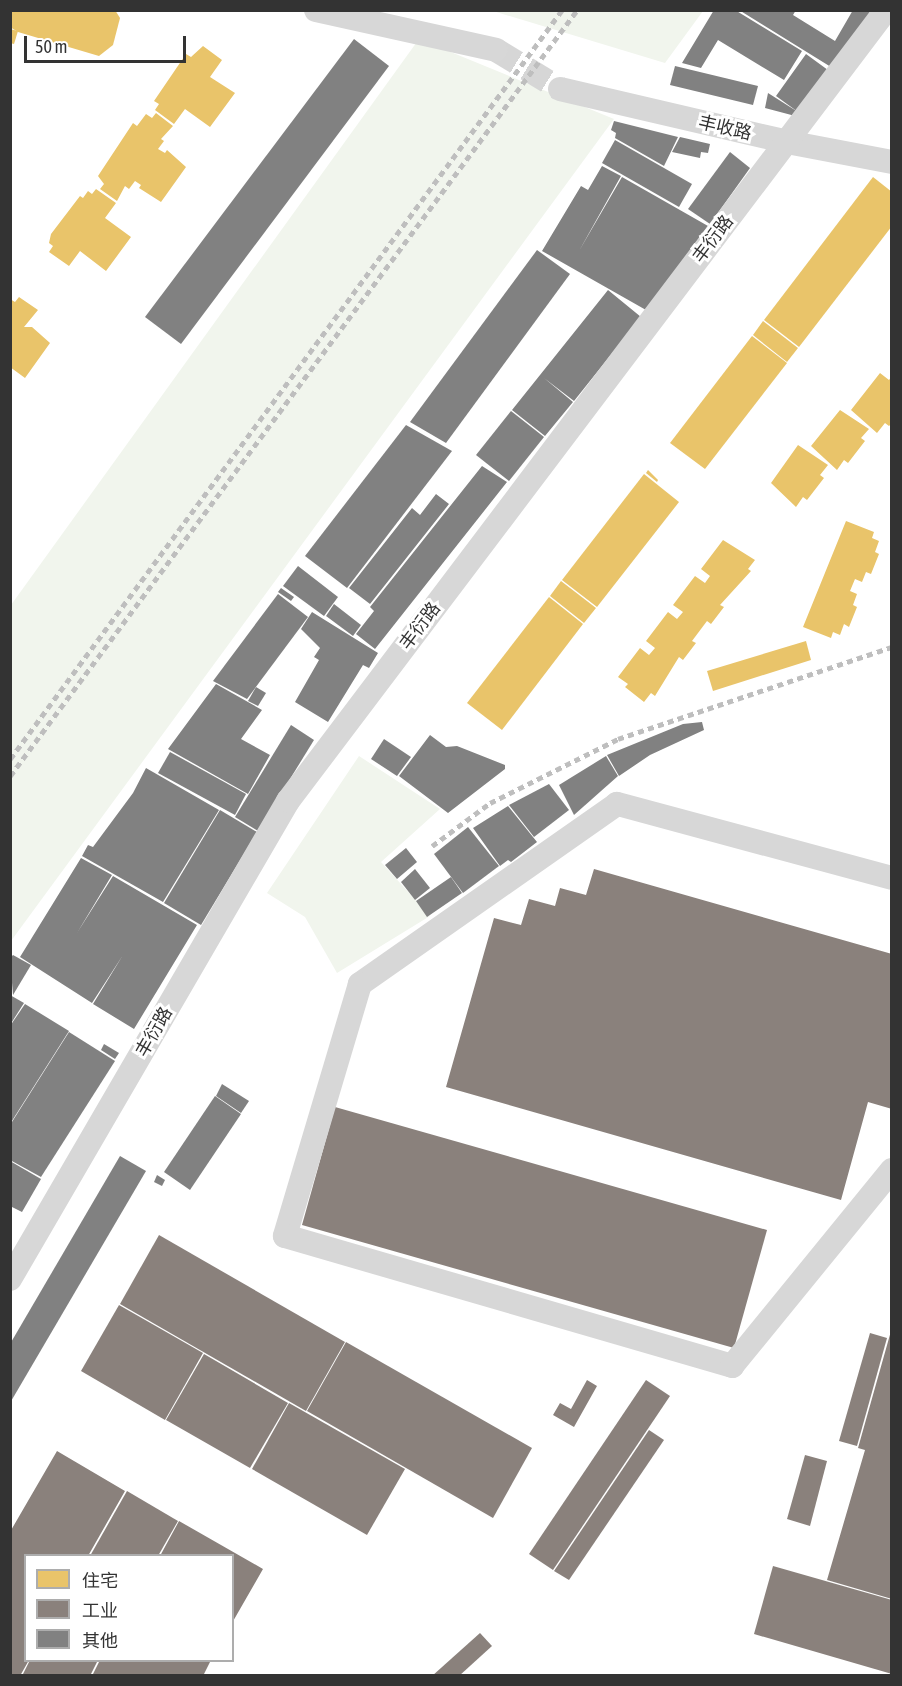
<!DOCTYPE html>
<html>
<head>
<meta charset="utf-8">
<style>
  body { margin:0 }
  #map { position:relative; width:902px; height:1686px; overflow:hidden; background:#fff; font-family:"Asap Condensed","Noto Sans SC",sans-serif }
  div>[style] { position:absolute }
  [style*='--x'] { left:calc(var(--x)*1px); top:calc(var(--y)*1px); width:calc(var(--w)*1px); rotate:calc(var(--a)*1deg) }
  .green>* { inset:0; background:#f1f5ed }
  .homes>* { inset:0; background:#e9c46a }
  .industry>* { inset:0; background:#8a817c }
  .building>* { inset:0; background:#818181 }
  .minor-tunnel>* { height:24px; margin-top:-12px; transform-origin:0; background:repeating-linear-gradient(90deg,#d6d6d6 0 24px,transparent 0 36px) }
  .minor>* { height:24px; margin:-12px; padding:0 12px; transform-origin:12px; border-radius:12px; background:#d7d7d7 }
  .rail>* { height:4.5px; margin-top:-2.25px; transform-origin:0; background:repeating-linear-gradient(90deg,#bebebe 0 6px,transparent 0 10.5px) }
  span { translate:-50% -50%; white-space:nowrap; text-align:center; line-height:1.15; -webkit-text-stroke:6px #fff; paint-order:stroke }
  .street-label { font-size:18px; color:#333 }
  .frame { position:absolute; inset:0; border:12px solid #333; pointer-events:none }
  .legend { position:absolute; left:24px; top:1554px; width:210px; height:108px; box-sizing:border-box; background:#fff; border:2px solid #adadad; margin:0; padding:8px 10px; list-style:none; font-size:18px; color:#333 }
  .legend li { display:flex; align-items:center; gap:12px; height:30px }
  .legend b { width:30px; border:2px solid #adadad }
  .scale { position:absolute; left:24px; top:36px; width:162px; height:27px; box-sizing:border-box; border:3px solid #333; border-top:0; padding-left:8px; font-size:18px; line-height:21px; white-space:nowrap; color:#333; -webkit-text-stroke:4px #fff; paint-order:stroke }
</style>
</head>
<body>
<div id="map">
  <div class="green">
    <i style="clip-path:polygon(493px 11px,703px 11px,665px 63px)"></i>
    <i style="clip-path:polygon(419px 39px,614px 119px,11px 941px,11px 605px)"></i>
    <i style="clip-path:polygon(359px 756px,440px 809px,381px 862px,430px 916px,337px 973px,305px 917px,267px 893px)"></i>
  </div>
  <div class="homes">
    <i style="clip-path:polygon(12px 10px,115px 10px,120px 18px,113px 45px,99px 56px,18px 32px,10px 27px)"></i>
    <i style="clip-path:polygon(10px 29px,18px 31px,14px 44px,10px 43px)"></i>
    <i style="clip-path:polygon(203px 46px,222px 60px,210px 77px,235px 93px,210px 127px,185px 109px,174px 124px,155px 110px,159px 104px,154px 101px,186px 54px,191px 57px)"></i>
    <i style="clip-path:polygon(156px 113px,173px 126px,161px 139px,164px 141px,158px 149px,165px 153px,167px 150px,186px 167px,161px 202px,139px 188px,141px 185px,135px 181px,129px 189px,125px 186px,117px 201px,100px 189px,104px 184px,98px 176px,133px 123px,137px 126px,146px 114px,152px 118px)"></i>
    <i style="clip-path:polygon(873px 177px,892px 192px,892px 226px,799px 347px,764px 320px)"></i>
    <i style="clip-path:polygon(96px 189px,116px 203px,105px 218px,131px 237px,106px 271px,80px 251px,69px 266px,49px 252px,53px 246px,49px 243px,51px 234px,80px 196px,83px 198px,88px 191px,92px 194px)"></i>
    <i style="clip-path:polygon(19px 297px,38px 310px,24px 327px,32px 327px,50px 343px,25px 378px,10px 367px,10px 299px,15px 302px)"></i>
    <i style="clip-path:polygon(763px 321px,798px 348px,787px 362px,753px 335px)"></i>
    <i style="clip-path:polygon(752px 336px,787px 363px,705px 469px,670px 443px)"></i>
    <i style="clip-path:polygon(880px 373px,889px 380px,892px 376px,892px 423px,889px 426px,885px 423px,877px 433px,851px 410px)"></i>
    <i style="clip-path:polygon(840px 410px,869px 429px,861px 438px,865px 441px,848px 463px,844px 460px,837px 470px,811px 446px)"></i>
    <i style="clip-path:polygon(798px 445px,828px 465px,820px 475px,824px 478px,807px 500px,803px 497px,796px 507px,771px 483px)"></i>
    <i style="clip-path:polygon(648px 470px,658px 480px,657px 482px,646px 473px)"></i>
    <i style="clip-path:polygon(644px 474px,679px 502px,597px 607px,562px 580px)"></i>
    <i style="clip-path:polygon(846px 521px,874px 532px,872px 538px,879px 541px,875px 552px,879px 554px,871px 574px,866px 572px,862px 582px,855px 579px,850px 591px,857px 594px,853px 605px,857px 607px,849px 627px,844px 624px,840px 635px,833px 632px,831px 638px,803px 627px)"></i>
    <i style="clip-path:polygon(723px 540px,755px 560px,748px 569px,751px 571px,720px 605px,724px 607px,711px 624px,707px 621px,692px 641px,696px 643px,683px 660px,679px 657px,655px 696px,651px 693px,644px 702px,625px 687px,628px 684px,618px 677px,640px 648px,649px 655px,655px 648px,646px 641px,668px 612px,677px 619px,683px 612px,673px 605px,695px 576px,705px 583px,710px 576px,701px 569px)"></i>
    <i style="clip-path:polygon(561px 581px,596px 608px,584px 623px,550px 596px)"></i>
    <i style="clip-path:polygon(549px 597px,583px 624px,502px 730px,467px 703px)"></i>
    <i style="clip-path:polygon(806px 641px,811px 660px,713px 691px,707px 671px)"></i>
  </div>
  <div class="industry">
    <i style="clip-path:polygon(594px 869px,892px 954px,892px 1109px,868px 1102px,841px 1200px,446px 1087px,494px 918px,521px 925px,529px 899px,555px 906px,560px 888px,586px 895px)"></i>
    <i style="clip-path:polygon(335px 1107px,767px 1230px,734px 1348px,302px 1225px)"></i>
    <i style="clip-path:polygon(159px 1235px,345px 1342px,306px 1411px,120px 1304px)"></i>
    <i style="clip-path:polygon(119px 1305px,203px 1353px,165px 1420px,81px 1371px)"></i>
    <i style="clip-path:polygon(891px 1331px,892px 1331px,892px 1599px,827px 1580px,865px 1450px,858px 1448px)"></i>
    <i style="clip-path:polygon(870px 1333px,887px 1338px,857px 1446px,839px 1441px)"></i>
    <i style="clip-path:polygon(346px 1342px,532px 1448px,493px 1518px,307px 1411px)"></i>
    <i style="clip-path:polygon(204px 1354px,288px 1403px,250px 1468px,166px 1420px)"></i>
    <i style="clip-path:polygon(587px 1380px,597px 1386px,574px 1427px,553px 1415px,560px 1403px,571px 1409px)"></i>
    <i style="clip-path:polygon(646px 1380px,670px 1396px,553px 1570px,529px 1554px)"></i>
    <i style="clip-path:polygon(289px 1403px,405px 1469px,367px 1535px,252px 1469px)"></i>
    <i style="clip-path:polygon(649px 1430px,664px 1440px,569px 1580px,554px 1571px)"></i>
    <i style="clip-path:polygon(57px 1451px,125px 1491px,88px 1556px,26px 1556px,26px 1660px,29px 1660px,20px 1676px,10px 1676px,10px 1532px)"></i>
    <i style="clip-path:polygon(805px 1455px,827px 1461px,810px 1526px,787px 1519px)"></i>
    <i style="clip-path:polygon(127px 1491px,178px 1521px,158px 1556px,90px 1556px)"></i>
    <i style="clip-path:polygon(179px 1521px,263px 1569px,232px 1623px,232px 1556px,160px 1556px)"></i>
    <i style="clip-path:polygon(773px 1566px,892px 1600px,892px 1674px,754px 1634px)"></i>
    <i style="clip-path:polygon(480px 1633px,492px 1646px,459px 1676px,432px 1676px)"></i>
    <i style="clip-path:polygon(30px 1660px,98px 1660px,90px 1676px,22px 1676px)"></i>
    <i style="clip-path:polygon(100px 1660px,211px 1660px,203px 1676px,92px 1676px)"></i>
  </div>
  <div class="building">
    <i style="clip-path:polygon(714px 10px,735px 10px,802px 51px,784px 80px,718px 40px,701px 68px,682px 63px)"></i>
    <i style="clip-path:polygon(739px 10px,796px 10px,793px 15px,835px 41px,853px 10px,871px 10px,839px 72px)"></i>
    <i style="clip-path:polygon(354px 39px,389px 66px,181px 344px,145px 317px)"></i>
    <i style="clip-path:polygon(806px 54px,832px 73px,799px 117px,765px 108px,768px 93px,798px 112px,776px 96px)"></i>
    <i style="clip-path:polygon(675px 66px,758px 86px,753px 105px,670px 85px)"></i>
    <i style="clip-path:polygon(614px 121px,678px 137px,664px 166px,615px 138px,616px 133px,611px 130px)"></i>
    <i style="clip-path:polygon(680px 137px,710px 144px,708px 153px,701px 152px,700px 158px,672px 152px)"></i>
    <i style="clip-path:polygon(615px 140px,692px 184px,679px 207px,602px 163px)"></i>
    <i style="clip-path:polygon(730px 152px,750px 168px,710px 224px,688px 209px)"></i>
    <i style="clip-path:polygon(602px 166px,621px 176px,579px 251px,622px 177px,708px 226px,646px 310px,542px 251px,581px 186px,588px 190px)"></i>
    <i style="clip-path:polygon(537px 250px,570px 274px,446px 443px,410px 422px)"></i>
    <i style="clip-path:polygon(608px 290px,641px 317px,574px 401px,544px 378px,573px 402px,545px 436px,512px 410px)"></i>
    <i style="clip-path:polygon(511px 411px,544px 437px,509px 481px,476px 455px)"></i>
    <i style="clip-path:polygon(406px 425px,452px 451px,347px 588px,305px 556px)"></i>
    <i style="clip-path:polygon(482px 466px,507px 482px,375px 649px,356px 634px,374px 611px,370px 607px)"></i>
    <i style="clip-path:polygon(436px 494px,449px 504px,370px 604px,349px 588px,412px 508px,420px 515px)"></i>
    <i style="clip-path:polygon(298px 566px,338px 597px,324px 616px,283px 586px)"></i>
    <i style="clip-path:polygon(281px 588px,294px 597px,291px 601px,278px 592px)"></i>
    <i style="clip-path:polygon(278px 594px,308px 617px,247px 699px,213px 681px)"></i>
    <i style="clip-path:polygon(334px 604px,361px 625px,353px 636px,326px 616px)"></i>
    <i style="clip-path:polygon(312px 612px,378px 653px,369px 668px,363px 665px,328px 722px,295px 702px,319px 660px,314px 657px,320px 648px,301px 629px)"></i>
    <i style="clip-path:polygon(216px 684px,262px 710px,241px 739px,270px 755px,248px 794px,168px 749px)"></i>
    <i style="clip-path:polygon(256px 687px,266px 693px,258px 706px,248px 701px)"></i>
    <i style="clip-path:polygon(702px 722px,704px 730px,650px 755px,619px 776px,607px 755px,683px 724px)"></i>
    <i style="clip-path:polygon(291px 725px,314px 740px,258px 831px,235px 817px)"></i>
    <i style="clip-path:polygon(430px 735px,446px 747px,457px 746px,505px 765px,505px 769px,448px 813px,399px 776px)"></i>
    <i style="clip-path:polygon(384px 739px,411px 757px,397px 776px,371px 759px)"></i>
    <i style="clip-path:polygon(170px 752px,246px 794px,235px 815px,158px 773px)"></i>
    <i style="clip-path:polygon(606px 756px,618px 776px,574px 815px,559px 785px)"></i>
    <i style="clip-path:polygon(146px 768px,219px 810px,163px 902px,82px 856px,88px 845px,93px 847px,133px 793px)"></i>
    <i style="clip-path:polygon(549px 784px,569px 810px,534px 837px,509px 805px)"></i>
    <i style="clip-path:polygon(508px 806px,537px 842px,511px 862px,508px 860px,500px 866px,473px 828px)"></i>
    <i style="clip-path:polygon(220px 810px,257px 832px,201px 925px,164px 903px)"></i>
    <i style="clip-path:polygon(468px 827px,499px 866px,463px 893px,434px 854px)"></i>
    <i style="clip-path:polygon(406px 848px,417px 862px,397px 879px,385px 865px)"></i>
    <i style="clip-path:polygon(81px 858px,112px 875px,77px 933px,113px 876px,197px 925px,134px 1029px,93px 1004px,123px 955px,92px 1003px,20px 957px)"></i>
    <i style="clip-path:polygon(415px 869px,430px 888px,415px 900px,401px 882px)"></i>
    <i style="clip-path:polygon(451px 877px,462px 893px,427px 917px,416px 901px)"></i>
    <i style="clip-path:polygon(13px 955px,31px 965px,13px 995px,10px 958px)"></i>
    <i style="clip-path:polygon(10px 995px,24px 1003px,10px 1025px)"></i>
    <i style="clip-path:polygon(25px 1004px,69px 1031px,10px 1124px,10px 1026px)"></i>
    <i style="clip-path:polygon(69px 1032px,115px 1061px,41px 1177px,10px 1160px,10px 1125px)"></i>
    <i style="clip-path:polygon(104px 1044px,119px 1053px,115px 1059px,101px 1050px)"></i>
    <i style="clip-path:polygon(222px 1084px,249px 1101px,241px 1113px,216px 1096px)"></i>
    <i style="clip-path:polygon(215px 1096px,241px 1114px,190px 1190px,164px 1172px)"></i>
    <i style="clip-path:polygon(120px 1156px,146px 1171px,10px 1403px,10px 1344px)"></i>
    <i style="clip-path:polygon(10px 1161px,41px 1179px,22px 1212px,10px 1206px)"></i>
    <i style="clip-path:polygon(157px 1175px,165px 1180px,162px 1186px,154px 1182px)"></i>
  </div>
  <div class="minor-tunnel">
    <i style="--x:496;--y:50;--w:75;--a:31.4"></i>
  </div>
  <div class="minor">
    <i style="--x:316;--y:10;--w:184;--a:12.5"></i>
    <i style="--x:560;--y:89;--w:233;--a:13.1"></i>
    <i style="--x:787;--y:142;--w:107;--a:10.8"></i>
    <i style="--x:892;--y:878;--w:285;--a:-164.9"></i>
    <i style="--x:617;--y:804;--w:314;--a:145"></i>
    <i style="--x:360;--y:984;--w:263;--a:106.6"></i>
    <i style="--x:285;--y:1236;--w:466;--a:16.2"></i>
    <i style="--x:732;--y:1366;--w:253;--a:-50.8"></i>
    <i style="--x:10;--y:1279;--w:553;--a:-59.82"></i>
    <i style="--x:288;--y:801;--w:992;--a:-52.91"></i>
  </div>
  <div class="rail">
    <i style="--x:10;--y:759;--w:930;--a:-53.61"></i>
    <i style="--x:10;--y:776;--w:953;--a:-53.49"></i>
    <i style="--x:432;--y:846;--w:72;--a:-36.6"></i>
    <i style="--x:490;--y:803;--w:143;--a:-26.6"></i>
    <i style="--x:618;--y:739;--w:289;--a:-18.6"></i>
  </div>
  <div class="street-label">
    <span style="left:725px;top:128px;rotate:13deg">丰收路</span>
    <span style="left:713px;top:239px;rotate:-53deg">丰衍路</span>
    <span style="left:420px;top:626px;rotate:-53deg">丰衍路</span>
    <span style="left:154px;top:1032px;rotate:-60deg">丰衍路</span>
  </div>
  <div class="frame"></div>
  <ul class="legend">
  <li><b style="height:16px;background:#e9c46a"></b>住宅</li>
  <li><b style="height:16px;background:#8a817c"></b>工业</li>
  <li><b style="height:16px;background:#818181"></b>其他</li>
  </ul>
  <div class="scale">50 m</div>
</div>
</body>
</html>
